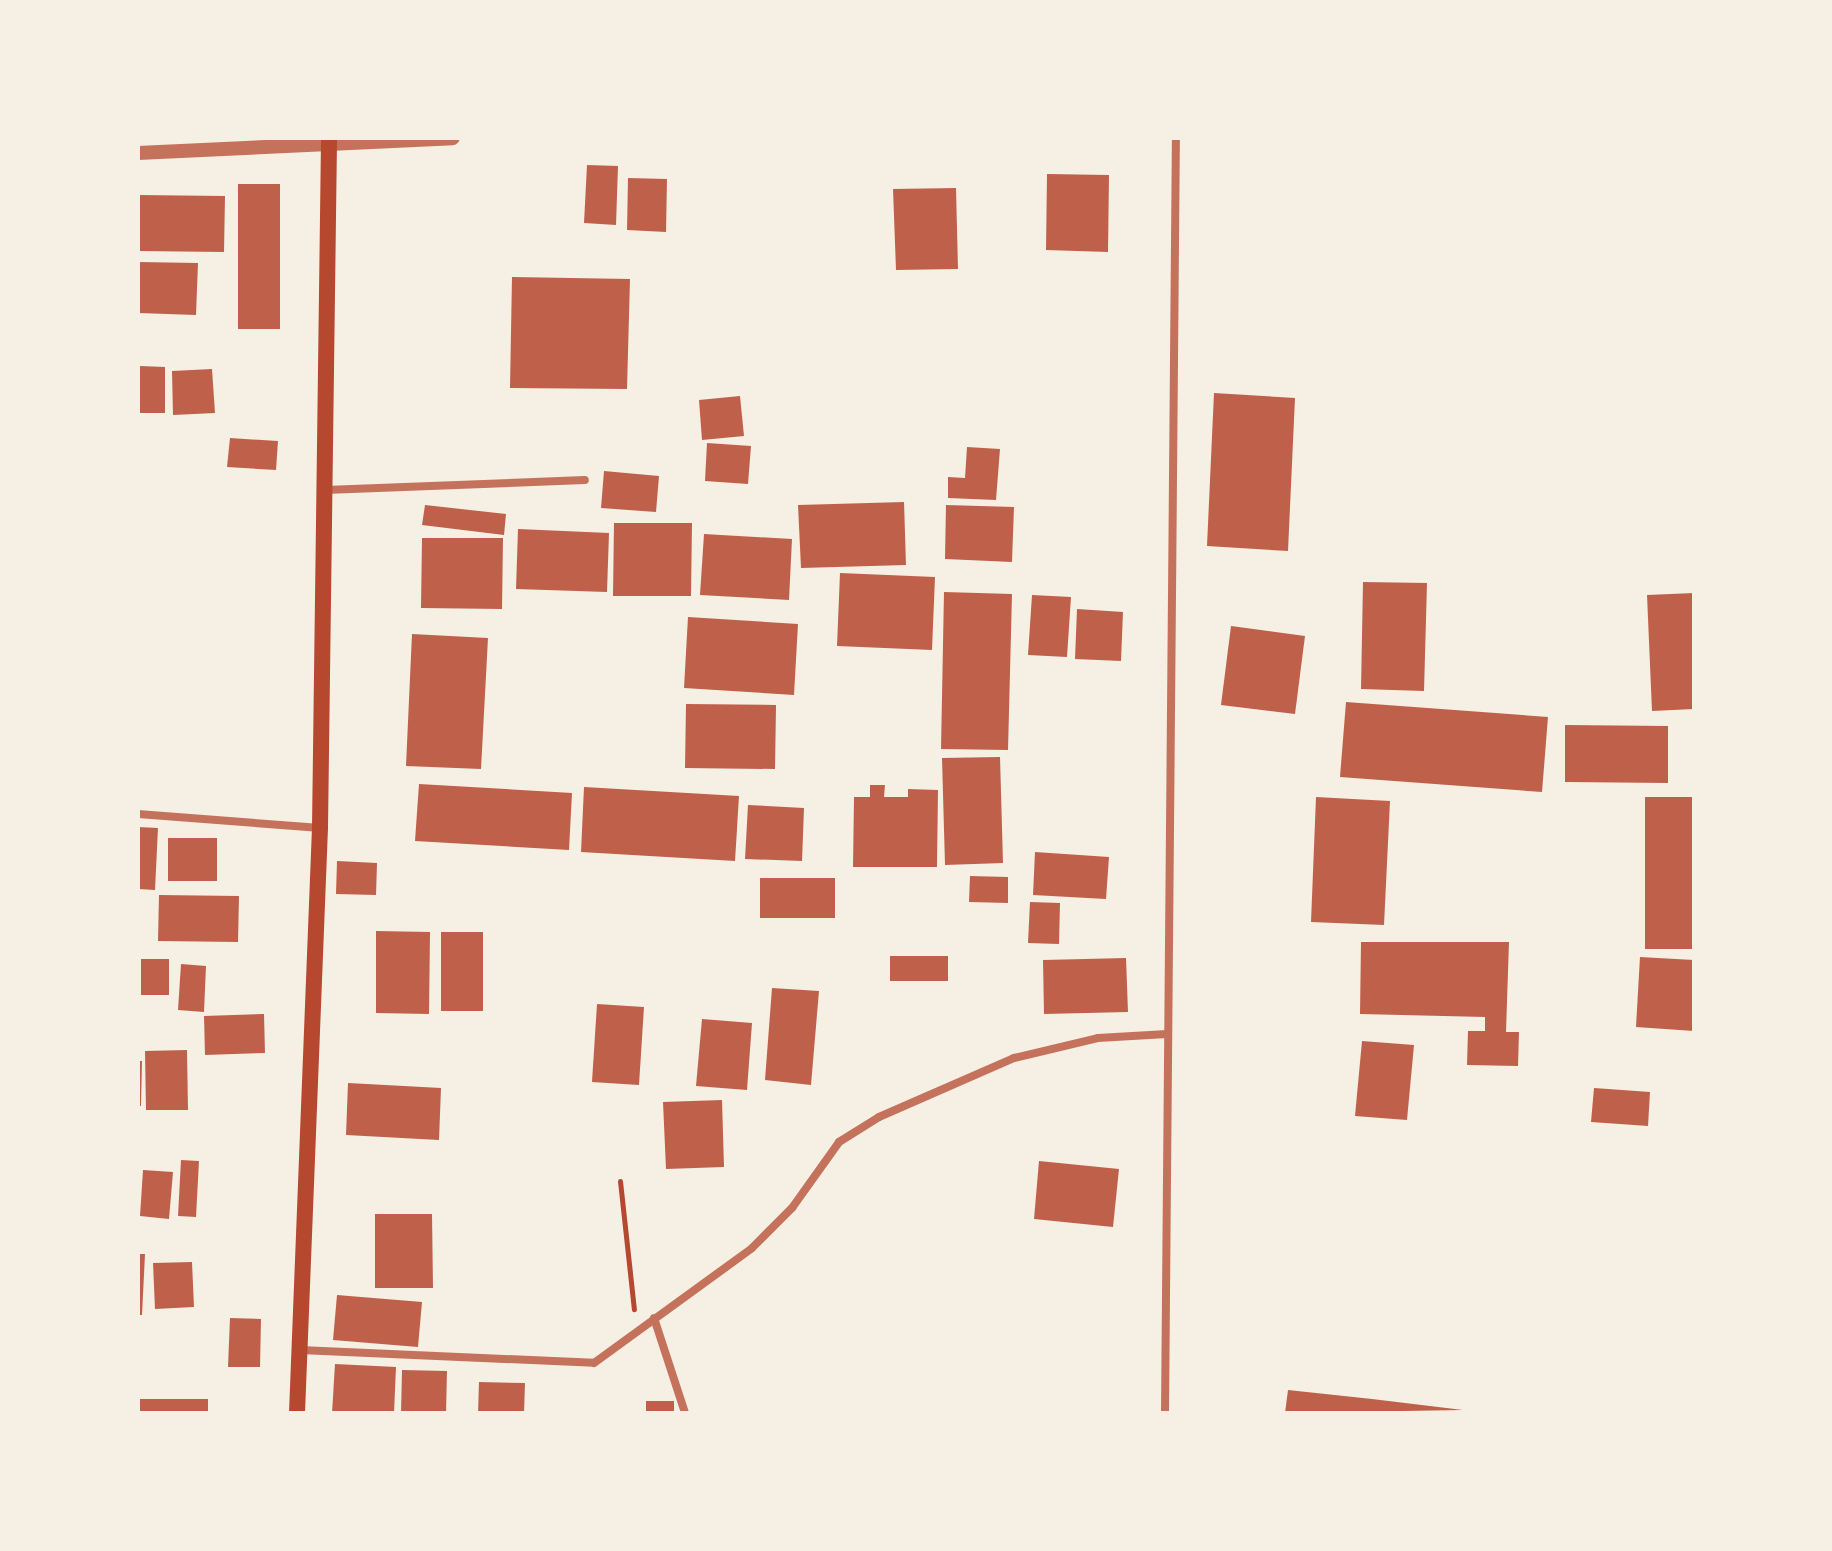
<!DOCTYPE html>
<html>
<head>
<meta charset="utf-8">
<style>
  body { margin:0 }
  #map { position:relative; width:1832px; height:1551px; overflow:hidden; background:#f6efe4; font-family:"Roboto Condensed",sans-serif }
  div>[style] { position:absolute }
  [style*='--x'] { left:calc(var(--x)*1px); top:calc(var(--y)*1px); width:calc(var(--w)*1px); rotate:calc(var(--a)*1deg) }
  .building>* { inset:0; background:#bf614a }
  .path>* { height:5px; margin:-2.5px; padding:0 2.5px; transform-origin:2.5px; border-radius:2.5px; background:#b5482f }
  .minor>* { height:8px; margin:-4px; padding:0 4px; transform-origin:4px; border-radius:4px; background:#c5725c }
  .tertiary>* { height:14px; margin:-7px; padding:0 7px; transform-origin:7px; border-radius:7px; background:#c5725c }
  .secondary>* { height:16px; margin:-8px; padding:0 8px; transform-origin:8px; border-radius:8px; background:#b5482f }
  span { translate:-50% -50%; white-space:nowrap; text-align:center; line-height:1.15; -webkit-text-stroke:6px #f6efe4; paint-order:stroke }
  .frame { position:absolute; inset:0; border:140px solid #f6efe4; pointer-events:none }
</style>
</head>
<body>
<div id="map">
  <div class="building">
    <i style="clip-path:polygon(587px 165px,618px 166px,616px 225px,584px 223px)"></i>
    <i style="clip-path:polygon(1047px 174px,1109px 175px,1108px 252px,1046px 250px)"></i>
    <i style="clip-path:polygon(628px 178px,667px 179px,666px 232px,627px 230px)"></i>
    <i style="clip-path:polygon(238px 184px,280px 184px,280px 329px,238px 329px)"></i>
    <i style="clip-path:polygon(956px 188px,958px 269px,896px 270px,893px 189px)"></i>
    <i style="clip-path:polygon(138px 195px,225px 196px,224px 252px,138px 251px)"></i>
    <i style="clip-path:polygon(138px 262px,198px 263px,196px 315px,138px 313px)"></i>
    <i style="clip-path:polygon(512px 277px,630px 279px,627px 389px,510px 388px)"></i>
    <i style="clip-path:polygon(140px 366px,165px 367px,165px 413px,139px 413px)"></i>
    <i style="clip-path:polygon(212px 369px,215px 413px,173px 415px,172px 371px)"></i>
    <i style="clip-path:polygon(1214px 393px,1295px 398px,1288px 551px,1207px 546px)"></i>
    <i style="clip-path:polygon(740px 396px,744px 436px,702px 440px,699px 400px)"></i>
    <i style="clip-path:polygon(230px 438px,278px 441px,276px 470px,227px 467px)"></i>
    <i style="clip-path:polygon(707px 443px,751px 446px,748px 484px,705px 481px)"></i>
    <i style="clip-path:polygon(967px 447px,1000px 449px,996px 500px,948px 498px,948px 477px,965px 478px)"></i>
    <i style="clip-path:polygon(604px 471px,659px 476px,656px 512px,601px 508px)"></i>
    <i style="clip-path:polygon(904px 502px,906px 565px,801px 568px,798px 505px)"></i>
    <i style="clip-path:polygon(425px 505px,506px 514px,504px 535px,422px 525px)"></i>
    <i style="clip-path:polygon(946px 505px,1014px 507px,1012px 562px,945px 559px)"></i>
    <i style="clip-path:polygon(614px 523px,692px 523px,691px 596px,613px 596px)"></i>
    <i style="clip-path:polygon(518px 529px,609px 533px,607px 592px,516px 589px)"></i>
    <i style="clip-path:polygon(704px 534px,792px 539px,789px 600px,700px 595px)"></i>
    <i style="clip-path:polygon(422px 538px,503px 538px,502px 609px,421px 608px)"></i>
    <i style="clip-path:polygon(840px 573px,935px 577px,932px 650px,837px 646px)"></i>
    <i style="clip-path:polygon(1363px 582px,1427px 583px,1424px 691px,1361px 689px)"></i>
    <i style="clip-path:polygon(944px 592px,1012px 594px,1008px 750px,941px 749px)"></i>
    <i style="clip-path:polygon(1694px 593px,1694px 709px,1652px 711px,1647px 595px)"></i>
    <i style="clip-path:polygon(1032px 595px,1071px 597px,1067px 657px,1028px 655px)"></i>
    <i style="clip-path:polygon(1077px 609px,1123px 612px,1121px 661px,1075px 659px)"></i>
    <i style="clip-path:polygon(688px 617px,798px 624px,794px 695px,684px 688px)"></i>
    <i style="clip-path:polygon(1231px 626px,1305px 636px,1295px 714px,1221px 705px)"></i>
    <i style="clip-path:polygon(412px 634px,488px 638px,481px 769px,406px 766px)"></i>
    <i style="clip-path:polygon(1346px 702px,1548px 717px,1542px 792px,1340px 777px)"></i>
    <i style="clip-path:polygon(686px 704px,776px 705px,775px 769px,685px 768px)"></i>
    <i style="clip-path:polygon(1565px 725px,1668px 726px,1668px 783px,1565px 782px)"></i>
    <i style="clip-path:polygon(1000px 757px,1003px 863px,945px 865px,942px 758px)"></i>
    <i style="clip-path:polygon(419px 784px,572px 793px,569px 850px,415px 841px)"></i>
    <i style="clip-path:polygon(870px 785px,885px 785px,884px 797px,908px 797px,908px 789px,938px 790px,937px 867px,853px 867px,854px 797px,870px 797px)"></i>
    <i style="clip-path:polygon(584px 787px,739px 796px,735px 861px,581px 852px)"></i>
    <i style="clip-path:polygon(1316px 797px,1390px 801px,1384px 925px,1311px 922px)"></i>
    <i style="clip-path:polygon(1645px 797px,1694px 797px,1694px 949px,1645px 949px)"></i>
    <i style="clip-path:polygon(748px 805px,804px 808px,802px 861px,745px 859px)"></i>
    <i style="clip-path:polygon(138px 827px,158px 828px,155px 890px,138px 889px)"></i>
    <i style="clip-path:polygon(168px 838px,217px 838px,217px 881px,168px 881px)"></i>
    <i style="clip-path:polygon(1035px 852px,1109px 857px,1106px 899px,1033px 895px)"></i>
    <i style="clip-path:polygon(337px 861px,377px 863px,376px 895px,336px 894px)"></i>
    <i style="clip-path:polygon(970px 876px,1008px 877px,1008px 903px,969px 902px)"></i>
    <i style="clip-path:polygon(760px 878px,835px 878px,835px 918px,760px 918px)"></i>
    <i style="clip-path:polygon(159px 895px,239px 896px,238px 942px,158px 941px)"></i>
    <i style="clip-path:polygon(1030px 902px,1060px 903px,1059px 944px,1028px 943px)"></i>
    <i style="clip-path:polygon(376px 931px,430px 932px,429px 1014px,376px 1013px)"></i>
    <i style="clip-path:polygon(441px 932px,483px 932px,483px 1011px,441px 1011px)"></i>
    <i style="clip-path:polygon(1361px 942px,1509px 942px,1506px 1032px,1519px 1032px,1518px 1066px,1467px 1065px,1468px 1031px,1485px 1031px,1485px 1017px,1360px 1014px)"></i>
    <i style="clip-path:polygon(890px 956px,948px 956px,948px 981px,890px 981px)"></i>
    <i style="clip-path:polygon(1640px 957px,1694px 960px,1694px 1031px,1636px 1027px)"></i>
    <i style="clip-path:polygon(1126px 958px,1128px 1012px,1044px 1014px,1043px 960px)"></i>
    <i style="clip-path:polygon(141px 959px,169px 959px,169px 995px,141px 995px)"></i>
    <i style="clip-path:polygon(181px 964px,206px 966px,204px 1012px,178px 1010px)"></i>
    <i style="clip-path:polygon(772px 988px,819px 991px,811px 1085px,765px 1080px)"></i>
    <i style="clip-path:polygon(597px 1004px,644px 1007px,639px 1085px,592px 1082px)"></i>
    <i style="clip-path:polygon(264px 1014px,265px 1053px,205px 1055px,204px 1016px)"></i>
    <i style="clip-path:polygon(702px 1019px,752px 1023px,747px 1090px,696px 1086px)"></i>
    <i style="clip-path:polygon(1362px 1041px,1414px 1045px,1407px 1120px,1355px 1116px)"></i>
    <i style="clip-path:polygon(187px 1050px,188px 1110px,146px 1110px,145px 1051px)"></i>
    <i style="clip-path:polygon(138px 1061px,142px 1061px,141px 1106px,138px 1106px)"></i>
    <i style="clip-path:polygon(348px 1083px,441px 1088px,439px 1140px,346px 1135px)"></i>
    <i style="clip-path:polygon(1594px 1088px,1650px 1092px,1648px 1126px,1591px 1122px)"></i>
    <i style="clip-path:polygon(722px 1100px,724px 1167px,666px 1169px,663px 1102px)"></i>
    <i style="clip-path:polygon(181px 1160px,199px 1161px,196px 1217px,178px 1216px)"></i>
    <i style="clip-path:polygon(1039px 1161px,1119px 1169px,1113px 1227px,1034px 1219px)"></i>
    <i style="clip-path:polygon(143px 1170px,173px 1172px,169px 1219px,140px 1216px)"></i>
    <i style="clip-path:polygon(375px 1214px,432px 1214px,433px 1288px,375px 1288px)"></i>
    <i style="clip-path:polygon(138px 1254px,145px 1254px,142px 1315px,138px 1315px)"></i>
    <i style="clip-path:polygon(192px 1262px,194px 1307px,155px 1309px,153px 1263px)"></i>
    <i style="clip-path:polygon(337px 1295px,422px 1302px,418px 1347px,333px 1340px)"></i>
    <i style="clip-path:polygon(230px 1318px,261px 1319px,260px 1367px,228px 1367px)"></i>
    <i style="clip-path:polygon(335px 1364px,396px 1367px,394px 1413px,332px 1413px)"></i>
    <i style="clip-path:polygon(402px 1370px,447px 1371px,446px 1413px,401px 1413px)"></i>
    <i style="clip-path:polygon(479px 1382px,525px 1383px,524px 1413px,478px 1413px)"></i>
    <i style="clip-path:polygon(1288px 1390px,1372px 1399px,1463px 1410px,1285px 1413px)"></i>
    <i style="clip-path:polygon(138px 1399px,208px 1399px,208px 1413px,138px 1413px)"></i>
    <i style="clip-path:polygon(646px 1401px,674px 1401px,674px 1413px,646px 1413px)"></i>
  </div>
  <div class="path">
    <i style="--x:620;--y:1181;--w:129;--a:83.8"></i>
  </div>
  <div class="minor">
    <i style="--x:325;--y:490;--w:260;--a:-2.2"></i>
    <i style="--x:138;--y:814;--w:183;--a:4.4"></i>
    <i style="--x:654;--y:1318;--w:100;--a:71.9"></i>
    <i style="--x:300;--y:1350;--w:294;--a:2.5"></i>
    <i style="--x:594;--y:1363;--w:195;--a:-36"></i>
    <i style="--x:752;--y:1248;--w:57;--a:-45"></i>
    <i style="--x:792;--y:1208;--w:81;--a:-54.5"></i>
    <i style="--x:839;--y:1142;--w:47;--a:-32"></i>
    <i style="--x:879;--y:1117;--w:147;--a:-23.6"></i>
    <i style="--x:1014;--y:1058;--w:86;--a:-13.4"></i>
    <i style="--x:1098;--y:1038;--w:69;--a:-3.3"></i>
    <i style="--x:1165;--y:1413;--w:1275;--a:-89.51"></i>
  </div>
  <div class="tertiary">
    <i style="--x:138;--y:153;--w:315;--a:-2.7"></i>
  </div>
  <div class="secondary">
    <i style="--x:297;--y:1413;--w:585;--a:-87.75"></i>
    <i style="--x:320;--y:828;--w:690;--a:-89.25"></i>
  </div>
  <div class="frame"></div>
</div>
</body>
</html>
